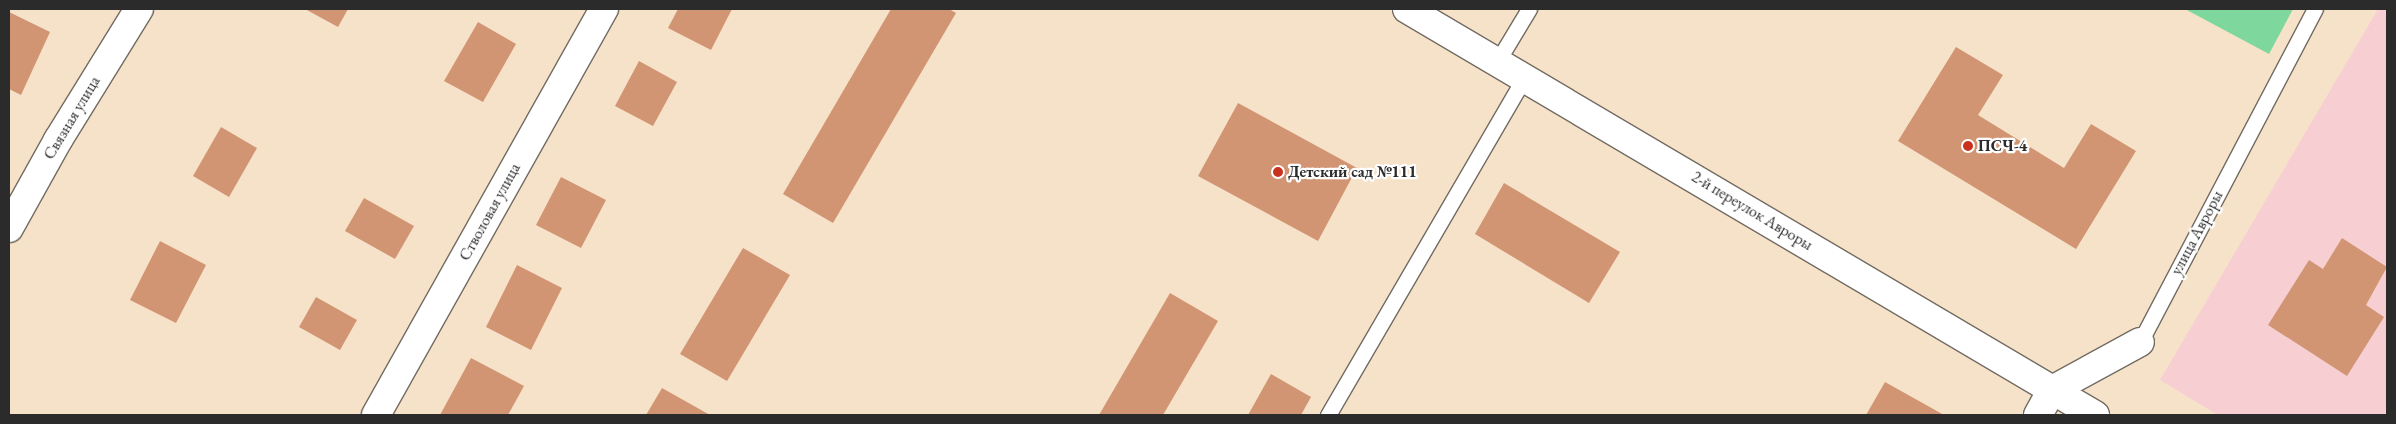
<!DOCTYPE html>
<html>
<head>
<meta charset="utf-8">
<style>
  body { margin:0 }
  #map { position:relative; width:2396px; height:424px; overflow:hidden; background:#f6e2c9; font-family:"EB Garamond",serif }
  div>[style] { position:absolute }
  [style*='--x'] { left:calc(var(--x)*1px); top:calc(var(--y)*1px); width:calc(var(--w)*1px); rotate:calc(var(--a)*1deg) }
  .built>* { inset:0; background:#f7cfd2 }
  .green>* { inset:0; background:#7ed89e }
  .building>* { inset:0; background:#d29573 }
  .roads { filter:drop-shadow(1px 0 #726b62) drop-shadow(-1px 0 #726b62) drop-shadow(0 1px #726b62) drop-shadow(0 -1px #726b62) }
  .lane>* { height:15px; margin:-7.5px; padding:0 7.5px; transform-origin:7.5px; border-radius:7.5px; background:#fff }
  .street>* { height:28px; margin:-14px; padding:0 14px; transform-origin:14px; border-radius:14px; background:#fff }
  .secondary>* { height:28px; margin:-14px; padding:0 14px; transform-origin:14px; border-radius:14px; background:#fff }
  .dots>* { width:14px; height:14px; translate:-50% -50%; box-sizing:border-box; border:2px solid #fff; border-radius:50% }
  span { translate:-50% -50%; white-space:nowrap; text-align:center; line-height:1.15; -webkit-text-stroke:4.5px #fff; paint-order:stroke }
  .street-label { font-size:16px; color:#2b2b2b }
  .poi-label { font-size:16px; color:#2b2b2b; font-weight:700 }
  .left { translate:0 -50%; text-align:left }
  .frame { position:absolute; inset:0; border:10px solid #2b2b2b; pointer-events:none }
</style>
</head>
<body>
<div id="map">
  <div class="built">
    <i style="clip-path:polygon(2378px 9px,2387px 9px,2387px 415px,2218px 415px,2160px 380px)"></i>
  </div>
  <div class="green">
    <i style="clip-path:polygon(2185px 9px,2293px 9px,2269px 54px)"></i>
  </div>
  <div class="building">
    <i style="clip-path:polygon(305px 9px,348px 9px,338px 27px)"></i>
    <i style="clip-path:polygon(678px 9px,732px 9px,711px 50px,668px 28px)"></i>
    <i style="clip-path:polygon(891px 9px,949px 9px,956px 13px,833px 223px,783px 194px)"></i>
    <i style="clip-path:polygon(9px 12px,50px 32px,21px 95px,9px 89px)"></i>
    <i style="clip-path:polygon(478px 22px,516px 44px,483px 102px,444px 81px)"></i>
    <i style="clip-path:polygon(1956px 47px,2003px 75px,1978px 115px,2064px 168px,2091px 124px,2136px 151px,2076px 249px,1898px 141px)"></i>
    <i style="clip-path:polygon(639px 61px,677px 82px,653px 126px,615px 106px)"></i>
    <i style="clip-path:polygon(1238px 103px,1357px 168px,1318px 241px,1198px 176px)"></i>
    <i style="clip-path:polygon(221px 127px,257px 148px,229px 197px,193px 176px)"></i>
    <i style="clip-path:polygon(561px 177px,606px 200px,581px 248px,536px 225px)"></i>
    <i style="clip-path:polygon(1504px 183px,1620px 252px,1589px 303px,1475px 234px)"></i>
    <i style="clip-path:polygon(364px 198px,414px 226px,395px 259px,345px 231px)"></i>
    <i style="clip-path:polygon(2342px 238px,2387px 267px,2366px 305px,2384px 317px,2347px 376px,2268px 325px,2309px 260px,2323px 269px)"></i>
    <i style="clip-path:polygon(160px 241px,206px 265px,176px 323px,130px 300px)"></i>
    <i style="clip-path:polygon(743px 248px,790px 275px,727px 381px,680px 354px)"></i>
    <i style="clip-path:polygon(517px 265px,562px 288px,531px 350px,486px 327px)"></i>
    <i style="clip-path:polygon(1170px 293px,1218px 321px,1163px 415px,1099px 415px)"></i>
    <i style="clip-path:polygon(316px 297px,357px 320px,340px 350px,299px 327px)"></i>
    <i style="clip-path:polygon(471px 358px,524px 386px,508px 415px,440px 415px)"></i>
    <i style="clip-path:polygon(1271px 374px,1311px 397px,1301px 415px,1248px 415px)"></i>
    <i style="clip-path:polygon(1885px 382px,1944px 415px,1866px 415px)"></i>
    <i style="clip-path:polygon(662px 388px,710px 415px,646px 415px)"></i>
  </div>
  <div class="roads">
    <div class="lane">
      <i style="--x:1497;--y:62;--w:62;--a:-58.9"></i>
      <i style="--x:2140;--y:342;--w:376;--a:-62.3"></i>
      <i style="--x:1328;--y:415;--w:391;--a:-59.8"></i>
    </div>
    <div class="street">
      <i style="--x:9;--y:228;--w:101;--a:-60.9"></i>
      <i style="--x:58;--y:140;--w:154;--a:-58.3"></i>
      <i style="--x:376;--y:415;--w:466;--a:-60.7"></i>
    </div>
    <div class="secondary">
      <i style="--x:1407;--y:9;--w:799;--a:30.55"></i>
      <i style="--x:2038;--y:415;--w:29;--a:-61"></i>
      <i style="--x:2052;--y:390;--w:100;--a:-28.6"></i>
    </div>
  </div>
  <div class="dots">
    <i style="left:1968px;top:146px;background:#c8321e"></i>
    <i style="left:1278px;top:172px;background:#c8321e"></i>
  </div>
  <div class="street-label">
    <span style="left:72px;top:118px;rotate:-59deg">Связная улица</span>
    <span style="left:1752px;top:211px;rotate:31deg">2-й переулок Авроры</span>
    <span style="left:490px;top:212px;rotate:-61deg">Стволовая улица</span>
    <span style="left:2197px;top:233px;rotate:-62deg">улица Авроры</span>
  </div>
  <div class="poi-label">
    <span class="left" style="left:1978px;top:146px">ПСЧ-4</span>
    <span class="left" style="left:1288px;top:172px">Детский сад №111</span>
  </div>
  <div class="frame"></div>
</div>
</body>
</html>
